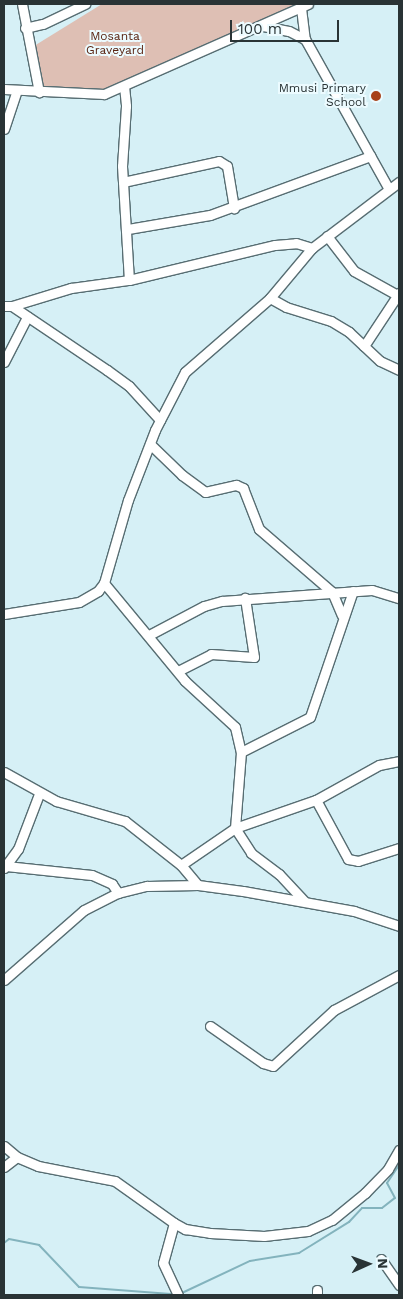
<!DOCTYPE html>
<html>
<head>
<meta charset="utf-8">
<style>
  body { margin:0 }
  #map { position:relative; width:403px; height:1299px; overflow:hidden; background:#d6f0f6; font-family:"Work Sans",sans-serif }
  div>[style] { position:absolute }
  [style*='--x'] { left:calc(var(--x)*1px); top:calc(var(--y)*1px); width:calc(var(--w)*1px); rotate:calc(var(--a)*1deg) }
  .green>* { inset:0; background:#debfb4 }
  .stream>* { height:2px; margin:-1px; padding:0 1px; transform-origin:1px; border-radius:1px; background:#83b3bd }
  .roads { filter:drop-shadow(1px 0 #576d72) drop-shadow(-1px 0 #576d72) drop-shadow(0 1px #576d72) drop-shadow(0 -1px #576d72) }
  .minor>* { height:9px; margin:-4.5px; padding:0 4.5px; transform-origin:4.5px; border-radius:4.5px; background:#fff }
  .dots>* { width:14px; height:14px; translate:-50% -50%; box-sizing:border-box; border:2px solid #ecfbff; border-radius:50% }
  span { translate:-50% -50%; white-space:nowrap; text-align:center; line-height:1.15; -webkit-text-stroke:4px #ecfbff; paint-order:stroke }
  .park-label { font-size:12px; color:#592412 }
  .poi-label { font-size:12px; color:#293335 }
  .right { translate:-100% -50%; text-align:right }
  .frame { position:absolute; inset:0; border:5px solid #293335; pointer-events:none }
  .north { position:absolute; left:343px; top:1239px; width:50px; height:50px; -webkit-text-stroke:4px #ecfbff; paint-order:stroke; rotate:88deg; font-size:14px; font-weight:700; line-height:20px; text-align:center; color:#293335 }
  .north::after { content:''; display:block; margin:auto; width:18px; height:22px; background:#293335; clip-path:polygon(50% 0,100% 100%,50% 72%,0 100%) }
  .scale { position:absolute; left:230px; top:20px; width:109px; height:22px; box-sizing:border-box; border:2px solid #293335; border-top:0; padding-left:6px; font-size:15px; line-height:18px; white-space:nowrap; color:#293335; -webkit-text-stroke:4px #ecfbff; paint-order:stroke }
</style>
</head>
<body>
<div id="map">
  <div class="green">
    <i style="clip-path:polygon(102px 4px,303px 4px,107px 90px,44px 88px,34px 46px)"></i>
  </div>
  <div class="stream">
    <i style="--x:4;--y:1243;--w:6;--a:-39"></i>
    <i style="--x:9;--y:1239;--w:31;--a:11"></i>
    <i style="--x:39;--y:1245;--w:58;--a:46.4"></i>
    <i style="--x:79;--y:1287;--w:92;--a:4.4"></i>
    <i style="--x:184;--y:1292;--w:73;--a:-25.2"></i>
    <i style="--x:250;--y:1261;--w:50;--a:-9.3"></i>
    <i style="--x:299;--y:1253;--w:59;--a:-31.8"></i>
    <i style="--x:349;--y:1222;--w:19;--a:-47"></i>
    <i style="--x:362;--y:1208;--w:20;--a:0"></i>
    <i style="--x:382;--y:1208;--w:16;--a:-38"></i>
    <i style="--x:395;--y:1198;--w:17;--a:-118"></i>
    <i style="--x:387;--y:1183;--w:22;--a:-56"></i>
  </div>
  <div class="roads">
    <div class="minor">
      <i style="--x:22;--y:4;--w:90;--a:79.1"></i>
      <i style="--x:301;--y:8;--w:31;--a:83"></i>
      <i style="--x:263;--y:26;--w:26;--a:11"></i>
      <i style="--x:289;--y:31;--w:18;--a:27"></i>
      <i style="--x:305;--y:39;--w:172;--a:60.8"></i>
      <i style="--x:25;--y:28;--w:18;--a:-13"></i>
      <i style="--x:43;--y:24;--w:47;--a:-25.5"></i>
      <i style="--x:124;--y:86;--w:20;--a:84"></i>
      <i style="--x:126;--y:106;--w:60;--a:93.8"></i>
      <i style="--x:122;--y:166;--w:114;--a:86.5"></i>
      <i style="--x:4;--y:89;--w:100;--a:2.9"></i>
      <i style="--x:104;--y:94;--w:223;--a:-23.8"></i>
      <i style="--x:4;--y:129;--w:41;--a:-71.6"></i>
      <i style="--x:123;--y:182;--w:98;--a:-12.3"></i>
      <i style="--x:219;--y:161;--w:9;--a:32"></i>
      <i style="--x:227;--y:166;--w:43;--a:80.5"></i>
      <i style="--x:128;--y:229;--w:83;--a:-9.7"></i>
      <i style="--x:210;--y:215;--w:171;--a:-20.2"></i>
      <i style="--x:327;--y:236;--w:44;--a:52.4"></i>
      <i style="--x:354;--y:271;--w:51;--a:29.1"></i>
      <i style="--x:270;--y:298;--w:18;--a:29"></i>
      <i style="--x:286;--y:307;--w:47;--a:17.3"></i>
      <i style="--x:331;--y:321;--w:21;--a:31"></i>
      <i style="--x:349;--y:332;--w:42;--a:43.1"></i>
      <i style="--x:380;--y:361;--w:21;--a:25"></i>
      <i style="--x:4;--y:306;--w:8;--a:0"></i>
      <i style="--x:12;--y:306;--w:115;--a:34"></i>
      <i style="--x:107;--y:370;--w:27;--a:36"></i>
      <i style="--x:129;--y:386;--w:46;--a:47.6"></i>
      <i style="--x:12;--y:306;--w:62;--a:-17"></i>
      <i style="--x:71;--y:288;--w:59;--a:-7.9"></i>
      <i style="--x:129;--y:280;--w:150;--a:-13.5"></i>
      <i style="--x:275;--y:245;--w:21;--a:-5"></i>
      <i style="--x:296;--y:243;--w:17;--a:17"></i>
      <i style="--x:364;--y:346;--w:64;--a:-56.6"></i>
      <i style="--x:4;--y:362;--w:51;--a:-62.9"></i>
      <i style="--x:150;--y:444;--w:45;--a:44.1"></i>
      <i style="--x:182;--y:475;--w:29;--a:36"></i>
      <i style="--x:205;--y:492;--w:32;--a:-13"></i>
      <i style="--x:236;--y:485;--w:8;--a:23"></i>
      <i style="--x:243;--y:488;--w:44;--a:68.7"></i>
      <i style="--x:259;--y:529;--w:96;--a:40.8"></i>
      <i style="--x:332;--y:592;--w:25;--a:67"></i>
      <i style="--x:104;--y:583;--w:127;--a:50.4"></i>
      <i style="--x:185;--y:681;--w:68;--a:42.6"></i>
      <i style="--x:235;--y:727;--w:26;--a:77"></i>
      <i style="--x:241;--y:752;--w:76;--a:94.5"></i>
      <i style="--x:235;--y:828;--w:30;--a:57"></i>
      <i style="--x:251;--y:853;--w:35;--a:37"></i>
      <i style="--x:279;--y:874;--w:37;--a:47"></i>
      <i style="--x:4;--y:614;--w:76;--a:-9.1"></i>
      <i style="--x:79;--y:602;--w:22;--a:-30"></i>
      <i style="--x:98;--y:591;--w:10;--a:-53"></i>
      <i style="--x:104;--y:583;--w:86;--a:-73.9"></i>
      <i style="--x:128;--y:500;--w:75;--a:-68.9"></i>
      <i style="--x:155;--y:430;--w:65;--a:-62.7"></i>
      <i style="--x:185;--y:372;--w:113;--a:-41"></i>
      <i style="--x:270;--y:298;--w:65;--a:-50"></i>
      <i style="--x:312;--y:248;--w:109;--a:-37.2"></i>
      <i style="--x:149;--y:635;--w:62;--a:-27.8"></i>
      <i style="--x:204;--y:606;--w:19;--a:-16"></i>
      <i style="--x:222;--y:601;--w:150;--a:-4.2"></i>
      <i style="--x:372;--y:590;--w:28;--a:17"></i>
      <i style="--x:178;--y:671;--w:37;--a:-27"></i>
      <i style="--x:211;--y:654;--w:43;--a:4"></i>
      <i style="--x:254;--y:657;--w:60;--a:-98.7"></i>
      <i style="--x:241;--y:752;--w:77;--a:-26.9"></i>
      <i style="--x:310;--y:717;--w:133;--a:-71.2"></i>
      <i style="--x:4;--y:772;--w:60;--a:29.1"></i>
      <i style="--x:56;--y:801;--w:72;--a:16.2"></i>
      <i style="--x:125;--y:821;--w:71;--a:38.2"></i>
      <i style="--x:181;--y:865;--w:26;--a:50"></i>
      <i style="--x:316;--y:800;--w:67;--a:61.5"></i>
      <i style="--x:348;--y:859;--w:10;--a:11"></i>
      <i style="--x:358;--y:861;--w:43;--a:-17.6"></i>
      <i style="--x:181;--y:865;--w:65;--a:-34.4"></i>
      <i style="--x:235;--y:828;--w:86;--a:-19.1"></i>
      <i style="--x:316;--y:800;--w:72;--a:-29.1"></i>
      <i style="--x:379;--y:765;--w:20;--a:-11"></i>
      <i style="--x:6;--y:866;--w:86;--a:6"></i>
      <i style="--x:92;--y:875;--w:22;--a:24"></i>
      <i style="--x:112;--y:884;--w:11;--a:56"></i>
      <i style="--x:4;--y:868;--w:24;--a:-54"></i>
      <i style="--x:18;--y:849;--w:59;--a:-69.1"></i>
      <i style="--x:4;--y:980;--w:106;--a:-41.2"></i>
      <i style="--x:84;--y:910;--w:38;--a:-27"></i>
      <i style="--x:118;--y:893;--w:30;--a:-14"></i>
      <i style="--x:147;--y:886;--w:51;--a:-1.1"></i>
      <i style="--x:198;--y:885;--w:45;--a:7.6"></i>
      <i style="--x:243;--y:891;--w:113;--a:10.2"></i>
      <i style="--x:354;--y:911;--w:47;--a:18.4"></i>
      <i style="--x:210;--y:1026;--w:65;--a:34.9"></i>
      <i style="--x:263;--y:1063;--w:10;--a:17"></i>
      <i style="--x:273;--y:1066;--w:83;--a:-42.6"></i>
      <i style="--x:334;--y:1010;--w:74;--a:-28.3"></i>
      <i style="--x:4;--y:1146;--w:17;--a:40"></i>
      <i style="--x:17;--y:1157;--w:23;--a:23"></i>
      <i style="--x:38;--y:1166;--w:78;--a:11"></i>
      <i style="--x:115;--y:1181;--w:72;--a:35.4"></i>
      <i style="--x:174;--y:1223;--w:41;--a:105.4"></i>
      <i style="--x:163;--y:1263;--w:35;--a:65"></i>
      <i style="--x:4;--y:1167;--w:16;--a:-38"></i>
      <i style="--x:174;--y:1223;--w:13;--a:29"></i>
      <i style="--x:185;--y:1229;--w:25;--a:9"></i>
      <i style="--x:210;--y:1233;--w:54;--a:3.2"></i>
      <i style="--x:264;--y:1236;--w:44;--a:-6.5"></i>
      <i style="--x:308;--y:1231;--w:26;--a:-25"></i>
      <i style="--x:332;--y:1220;--w:43;--a:-39.3"></i>
      <i style="--x:365;--y:1193;--w:33;--a:-46"></i>
      <i style="--x:388;--y:1169;--w:22;--a:-60"></i>
      <i style="--x:381;--y:1259;--w:32;--a:55"></i>
      <i style="--x:317;--y:1290;--w:5;--a:90"></i>
    </div>
  </div>
  <div class="dots">
    <i style="left:376px;top:96px;background:#a74119"></i>
  </div>
  <div class="park-label">
    <span style="left:115px;top:44px">Mosanta<br>Graveyard</span>
  </div>
  <div class="poi-label">
    <span class="right" style="left:366px;top:96px">Mmusi Primary<br>School</span>
  </div>
  <div class="frame"></div>
  <div class="north">N</div>
  <div class="scale">100 m</div>
</div>
</body>
</html>
